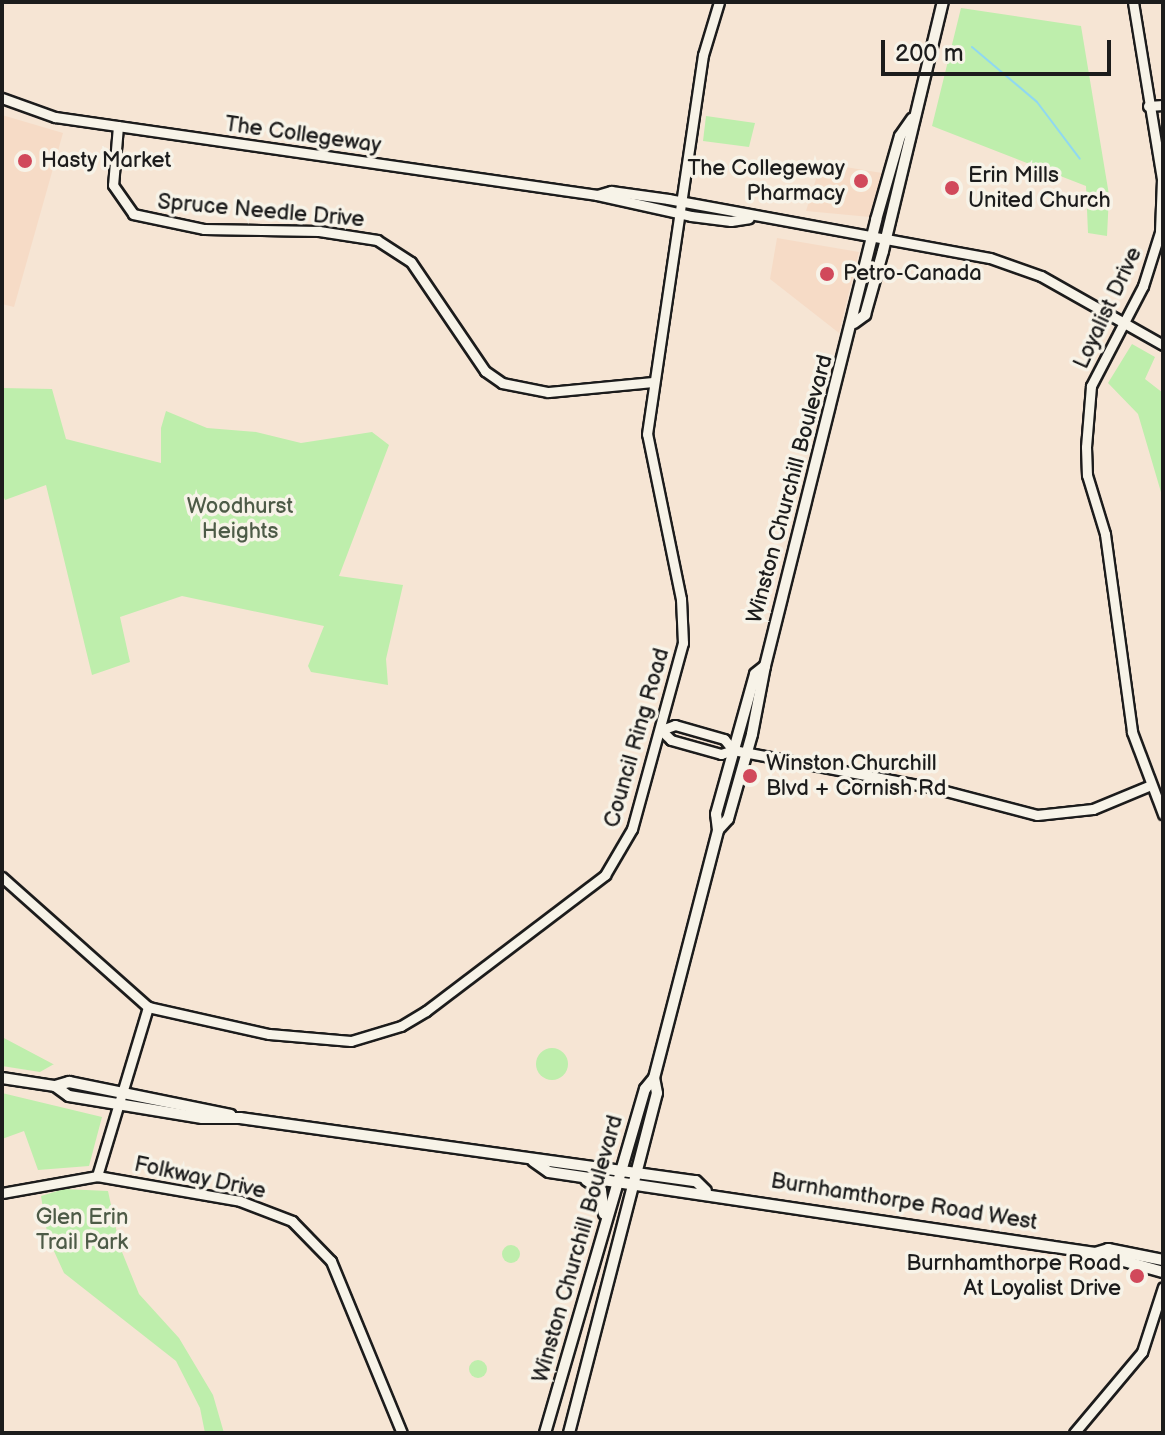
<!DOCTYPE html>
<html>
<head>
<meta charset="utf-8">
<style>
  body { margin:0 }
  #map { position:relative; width:1165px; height:1435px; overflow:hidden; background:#f6e5d4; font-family:"Balsamiq Sans",sans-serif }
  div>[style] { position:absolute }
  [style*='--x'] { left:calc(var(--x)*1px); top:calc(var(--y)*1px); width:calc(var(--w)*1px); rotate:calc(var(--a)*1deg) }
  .built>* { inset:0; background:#f6dbc6 }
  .green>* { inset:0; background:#beeeac }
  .round { border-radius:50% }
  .stream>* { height:2px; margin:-1px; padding:0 1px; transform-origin:1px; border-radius:1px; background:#90d8f1 }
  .roads { filter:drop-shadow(2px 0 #1c1c1c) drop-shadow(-2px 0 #1c1c1c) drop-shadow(0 2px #1c1c1c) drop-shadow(0 -2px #1c1c1c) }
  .tertiary>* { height:9px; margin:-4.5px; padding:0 4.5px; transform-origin:4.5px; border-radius:4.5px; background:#f7f3e8 }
  .secondary>* { height:10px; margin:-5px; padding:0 5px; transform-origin:5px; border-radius:5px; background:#f7f3e8 }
  .dots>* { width:22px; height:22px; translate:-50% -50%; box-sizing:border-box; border:4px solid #f7f3e8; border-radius:50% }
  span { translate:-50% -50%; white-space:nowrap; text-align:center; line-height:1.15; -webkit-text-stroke:7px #f7f3e8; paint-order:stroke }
  .street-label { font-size:22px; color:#1c1c1c }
  .poi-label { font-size:22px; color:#1c1c1c }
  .left { translate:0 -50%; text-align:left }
  .right { translate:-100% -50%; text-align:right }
  .park-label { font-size:22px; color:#4d5b47 }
  .frame { position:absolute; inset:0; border:4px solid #1c1c1c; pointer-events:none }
  .scale { position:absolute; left:881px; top:40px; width:230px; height:36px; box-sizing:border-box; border:4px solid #1c1c1c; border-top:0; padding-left:10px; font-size:24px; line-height:28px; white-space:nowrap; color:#1c1c1c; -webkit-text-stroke:6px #f7f3e8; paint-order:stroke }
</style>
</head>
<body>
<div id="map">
  <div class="built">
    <i style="clip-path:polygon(2px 115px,63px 133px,14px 307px,2px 304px)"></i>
    <i style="clip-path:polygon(821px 163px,882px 173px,870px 217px,806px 211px)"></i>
    <i style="clip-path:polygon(777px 238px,859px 252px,839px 333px,770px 279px)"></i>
  </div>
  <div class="green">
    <i style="clip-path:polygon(961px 8px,1081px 26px,1109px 195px,1107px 236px,1088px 233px,1086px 186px,932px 126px)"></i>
    <i style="clip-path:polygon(706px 116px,755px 123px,749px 147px,703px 141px)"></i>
    <i style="clip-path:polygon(1132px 344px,1155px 357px,1145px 379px,1163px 393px,1163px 499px,1138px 414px,1108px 383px)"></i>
    <i style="clip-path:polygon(2px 388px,52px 389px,66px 439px,161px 463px,161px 428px,166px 411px,207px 428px,256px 432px,301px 443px,372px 432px,389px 445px,339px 576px,403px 585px,386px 659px,388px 685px,311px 672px,308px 666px,324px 626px,182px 596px,120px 617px,130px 662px,92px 675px,46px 485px,5px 500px,2px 493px)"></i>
    <i style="clip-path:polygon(2px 1037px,53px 1064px,54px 1064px,40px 1072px,2px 1066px)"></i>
    <i class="round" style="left:536px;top:1048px;width:32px;height:32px"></i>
    <i style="clip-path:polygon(2px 1093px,102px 1117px,89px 1166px,38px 1170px,24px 1131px,2px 1139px)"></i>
    <i style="clip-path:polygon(64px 1189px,108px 1191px,120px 1247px,139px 1294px,179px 1338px,213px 1395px,224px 1433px,205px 1433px,200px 1408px,176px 1361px,64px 1273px,48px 1238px,41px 1196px)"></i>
    <i class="round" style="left:502px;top:1245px;width:18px;height:18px"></i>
    <i class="round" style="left:469px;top:1360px;width:18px;height:18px"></i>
  </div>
  <div class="stream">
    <i style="--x:972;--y:47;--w:85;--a:40.2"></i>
    <i style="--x:1037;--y:102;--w:71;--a:53"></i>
  </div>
  <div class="roads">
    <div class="tertiary">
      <i style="--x:1133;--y:2;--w:179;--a:80.7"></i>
      <i style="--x:1162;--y:179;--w:53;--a:92.2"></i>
      <i style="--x:1160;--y:232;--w:57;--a:107.5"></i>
      <i style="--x:1143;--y:286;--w:113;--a:117.5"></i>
      <i style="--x:1091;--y:386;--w:61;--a:94.7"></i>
      <i style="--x:1086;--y:447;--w:28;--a:88"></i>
      <i style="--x:1087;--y:475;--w:62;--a:73"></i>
      <i style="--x:1105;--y:534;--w:200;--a:82.2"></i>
      <i style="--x:1132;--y:732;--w:88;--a:69.3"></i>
      <i style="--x:2;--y:98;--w:56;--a:19.7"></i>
      <i style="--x:55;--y:117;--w:548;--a:8.19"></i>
      <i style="--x:597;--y:195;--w:96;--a:12.6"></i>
      <i style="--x:691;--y:216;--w:40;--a:7.1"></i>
      <i style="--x:731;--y:221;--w:18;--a:-9"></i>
      <i style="--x:1148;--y:106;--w:15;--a:-4"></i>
      <i style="--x:118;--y:126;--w:59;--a:94.8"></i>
      <i style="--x:113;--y:185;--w:35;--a:55"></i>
      <i style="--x:133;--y:214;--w:73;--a:11.9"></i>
      <i style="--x:204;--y:229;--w:115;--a:1"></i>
      <i style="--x:319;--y:231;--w:59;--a:8.8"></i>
      <i style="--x:377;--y:240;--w:40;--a:32.9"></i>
      <i style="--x:411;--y:262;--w:132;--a:55.8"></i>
      <i style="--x:485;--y:371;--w:21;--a:35"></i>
      <i style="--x:502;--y:383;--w:47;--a:11.1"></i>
      <i style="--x:548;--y:392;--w:106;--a:-5.4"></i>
      <i style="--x:597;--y:195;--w:15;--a:-16"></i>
      <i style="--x:611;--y:191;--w:58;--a:8"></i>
      <i style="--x:668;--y:199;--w:327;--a:10.4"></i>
      <i style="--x:990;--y:258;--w:54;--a:19.4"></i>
      <i style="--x:1041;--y:276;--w:140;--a:29.5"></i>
      <i style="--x:733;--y:750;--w:14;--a:-129"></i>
      <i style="--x:724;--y:739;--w:51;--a:-164.1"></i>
      <i style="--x:675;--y:725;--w:15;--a:160"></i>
      <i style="--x:661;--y:730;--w:14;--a:45"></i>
      <i style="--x:671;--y:740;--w:52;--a:15.6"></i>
      <i style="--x:721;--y:754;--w:13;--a:-18"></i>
      <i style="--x:733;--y:750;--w:205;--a:10.7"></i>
      <i style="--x:934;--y:788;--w:106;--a:14.7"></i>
      <i style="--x:1037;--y:815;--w:56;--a:-6.1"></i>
      <i style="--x:1093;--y:809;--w:63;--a:-22.5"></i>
      <i style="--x:2;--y:877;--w:195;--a:41.7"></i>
      <i style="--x:148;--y:1007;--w:124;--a:12.6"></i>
      <i style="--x:269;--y:1034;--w:82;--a:4.9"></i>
      <i style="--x:351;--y:1041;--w:52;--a:-16.7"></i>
      <i style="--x:401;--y:1026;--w:29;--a:-31"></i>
      <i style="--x:426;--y:1011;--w:225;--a:-37.2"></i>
      <i style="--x:605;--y:875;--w:53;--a:-59.6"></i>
      <i style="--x:632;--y:829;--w:193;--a:-74.7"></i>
      <i style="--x:683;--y:643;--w:44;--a:-92.6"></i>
      <i style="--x:681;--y:599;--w:168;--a:-101.6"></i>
      <i style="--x:647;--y:434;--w:383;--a:-81.6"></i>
      <i style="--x:703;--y:55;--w:55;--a:-73.2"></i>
      <i style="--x:97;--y:1176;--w:177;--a:-73.2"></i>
      <i style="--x:2;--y:1193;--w:97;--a:-10.1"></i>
      <i style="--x:97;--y:1176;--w:145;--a:9.9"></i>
      <i style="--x:240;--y:1201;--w:56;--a:21"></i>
      <i style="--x:292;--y:1221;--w:56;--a:45.7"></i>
      <i style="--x:331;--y:1261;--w:186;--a:67.6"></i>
      <i style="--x:1074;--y:1433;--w:106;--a:-50"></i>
      <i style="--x:1142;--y:1352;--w:68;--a:-72.1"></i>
    </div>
    <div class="secondary">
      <i style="--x:854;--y:323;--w:14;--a:-36"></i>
      <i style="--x:865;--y:315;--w:66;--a:-74.3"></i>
      <i style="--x:883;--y:251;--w:256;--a:-76.5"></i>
      <i style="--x:718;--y:830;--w:15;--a:-48"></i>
      <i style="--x:728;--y:819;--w:88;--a:-74.2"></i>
      <i style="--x:752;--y:734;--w:69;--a:-79.2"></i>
      <i style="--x:765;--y:666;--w:460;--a:-76"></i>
      <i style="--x:876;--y:220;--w:87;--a:-74.1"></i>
      <i style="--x:900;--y:136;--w:21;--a:-55"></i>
      <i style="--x:2;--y:1078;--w:54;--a:8.6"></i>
      <i style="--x:55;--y:1086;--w:15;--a:-16"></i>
      <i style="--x:69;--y:1082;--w:165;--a:11.5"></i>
      <i style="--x:55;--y:1086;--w:17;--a:36"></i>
      <i style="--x:69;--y:1096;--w:135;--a:9.4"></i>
      <i style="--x:202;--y:1118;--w:38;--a:0"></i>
      <i style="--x:240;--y:1118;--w:460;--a:7.9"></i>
      <i style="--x:696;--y:1181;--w:14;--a:45"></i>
      <i style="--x:533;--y:1161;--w:19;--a:35"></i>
      <i style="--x:549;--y:1172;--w:552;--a:8.44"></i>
      <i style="--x:1095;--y:1253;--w:71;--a:15.6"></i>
      <i style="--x:586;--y:1180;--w:18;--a:34"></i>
      <i style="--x:601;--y:1190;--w:24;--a:83"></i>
      <i style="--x:1095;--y:1253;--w:14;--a:-17"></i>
      <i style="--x:1108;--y:1249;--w:56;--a:11.3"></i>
      <i style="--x:545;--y:1433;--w:358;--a:-73.8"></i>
      <i style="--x:645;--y:1089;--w:14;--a:-51"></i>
      <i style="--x:569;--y:1433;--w:351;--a:-75.5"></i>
      <i style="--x:657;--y:1093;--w:15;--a:-101"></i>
      <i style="--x:654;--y:1078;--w:256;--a:-75.5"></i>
      <i style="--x:718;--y:830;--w:16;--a:-97"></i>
      <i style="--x:716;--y:814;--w:145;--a:-74.4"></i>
      <i style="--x:755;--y:674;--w:13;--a:-39"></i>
    </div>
  </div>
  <div class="dots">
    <i style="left:25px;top:161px;background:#d1495b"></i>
    <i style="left:861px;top:181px;background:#d1495b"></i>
    <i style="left:952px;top:188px;background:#d1495b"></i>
    <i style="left:827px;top:274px;background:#d1495b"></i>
    <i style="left:750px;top:776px;background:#d1495b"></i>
    <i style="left:1137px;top:1276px;background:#d1495b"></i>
  </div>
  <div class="street-label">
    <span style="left:303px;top:135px;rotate:8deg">The Collegeway</span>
    <span style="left:261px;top:211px;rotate:5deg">Spruce Needle Drive</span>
    <span style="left:1108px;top:308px;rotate:-65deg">Loyalist Drive</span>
    <span style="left:790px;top:489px;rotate:-75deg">Winston Churchill Boulevard</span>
    <span style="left:637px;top:738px;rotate:-74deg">Council Ring Road</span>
    <span style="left:200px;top:1178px;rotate:12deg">Folkway Drive</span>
    <span style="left:904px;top:1202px;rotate:9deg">Burnhamthorpe Road West</span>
    <span style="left:578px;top:1249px;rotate:-74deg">Winston Churchill Boulevard</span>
  </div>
  <div class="poi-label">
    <span class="left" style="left:41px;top:161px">Hasty Market</span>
    <span class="right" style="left:845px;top:181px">The Collegeway<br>Pharmacy</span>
    <span class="left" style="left:968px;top:188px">Erin Mills<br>United Church</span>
    <span class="left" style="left:843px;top:274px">Petro-Canada</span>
    <span class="left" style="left:766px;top:776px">Winston Churchill<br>Blvd + Cornish Rd</span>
    <span class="right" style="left:1121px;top:1276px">Burnhamthorpe Road<br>At Loyalist Drive</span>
  </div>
  <div class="park-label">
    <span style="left:240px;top:519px">Woodhurst<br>Heights</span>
    <span style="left:82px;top:1230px">Glen Erin<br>Trail Park</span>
  </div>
  <div class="frame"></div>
  <div class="scale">200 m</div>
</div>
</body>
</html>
